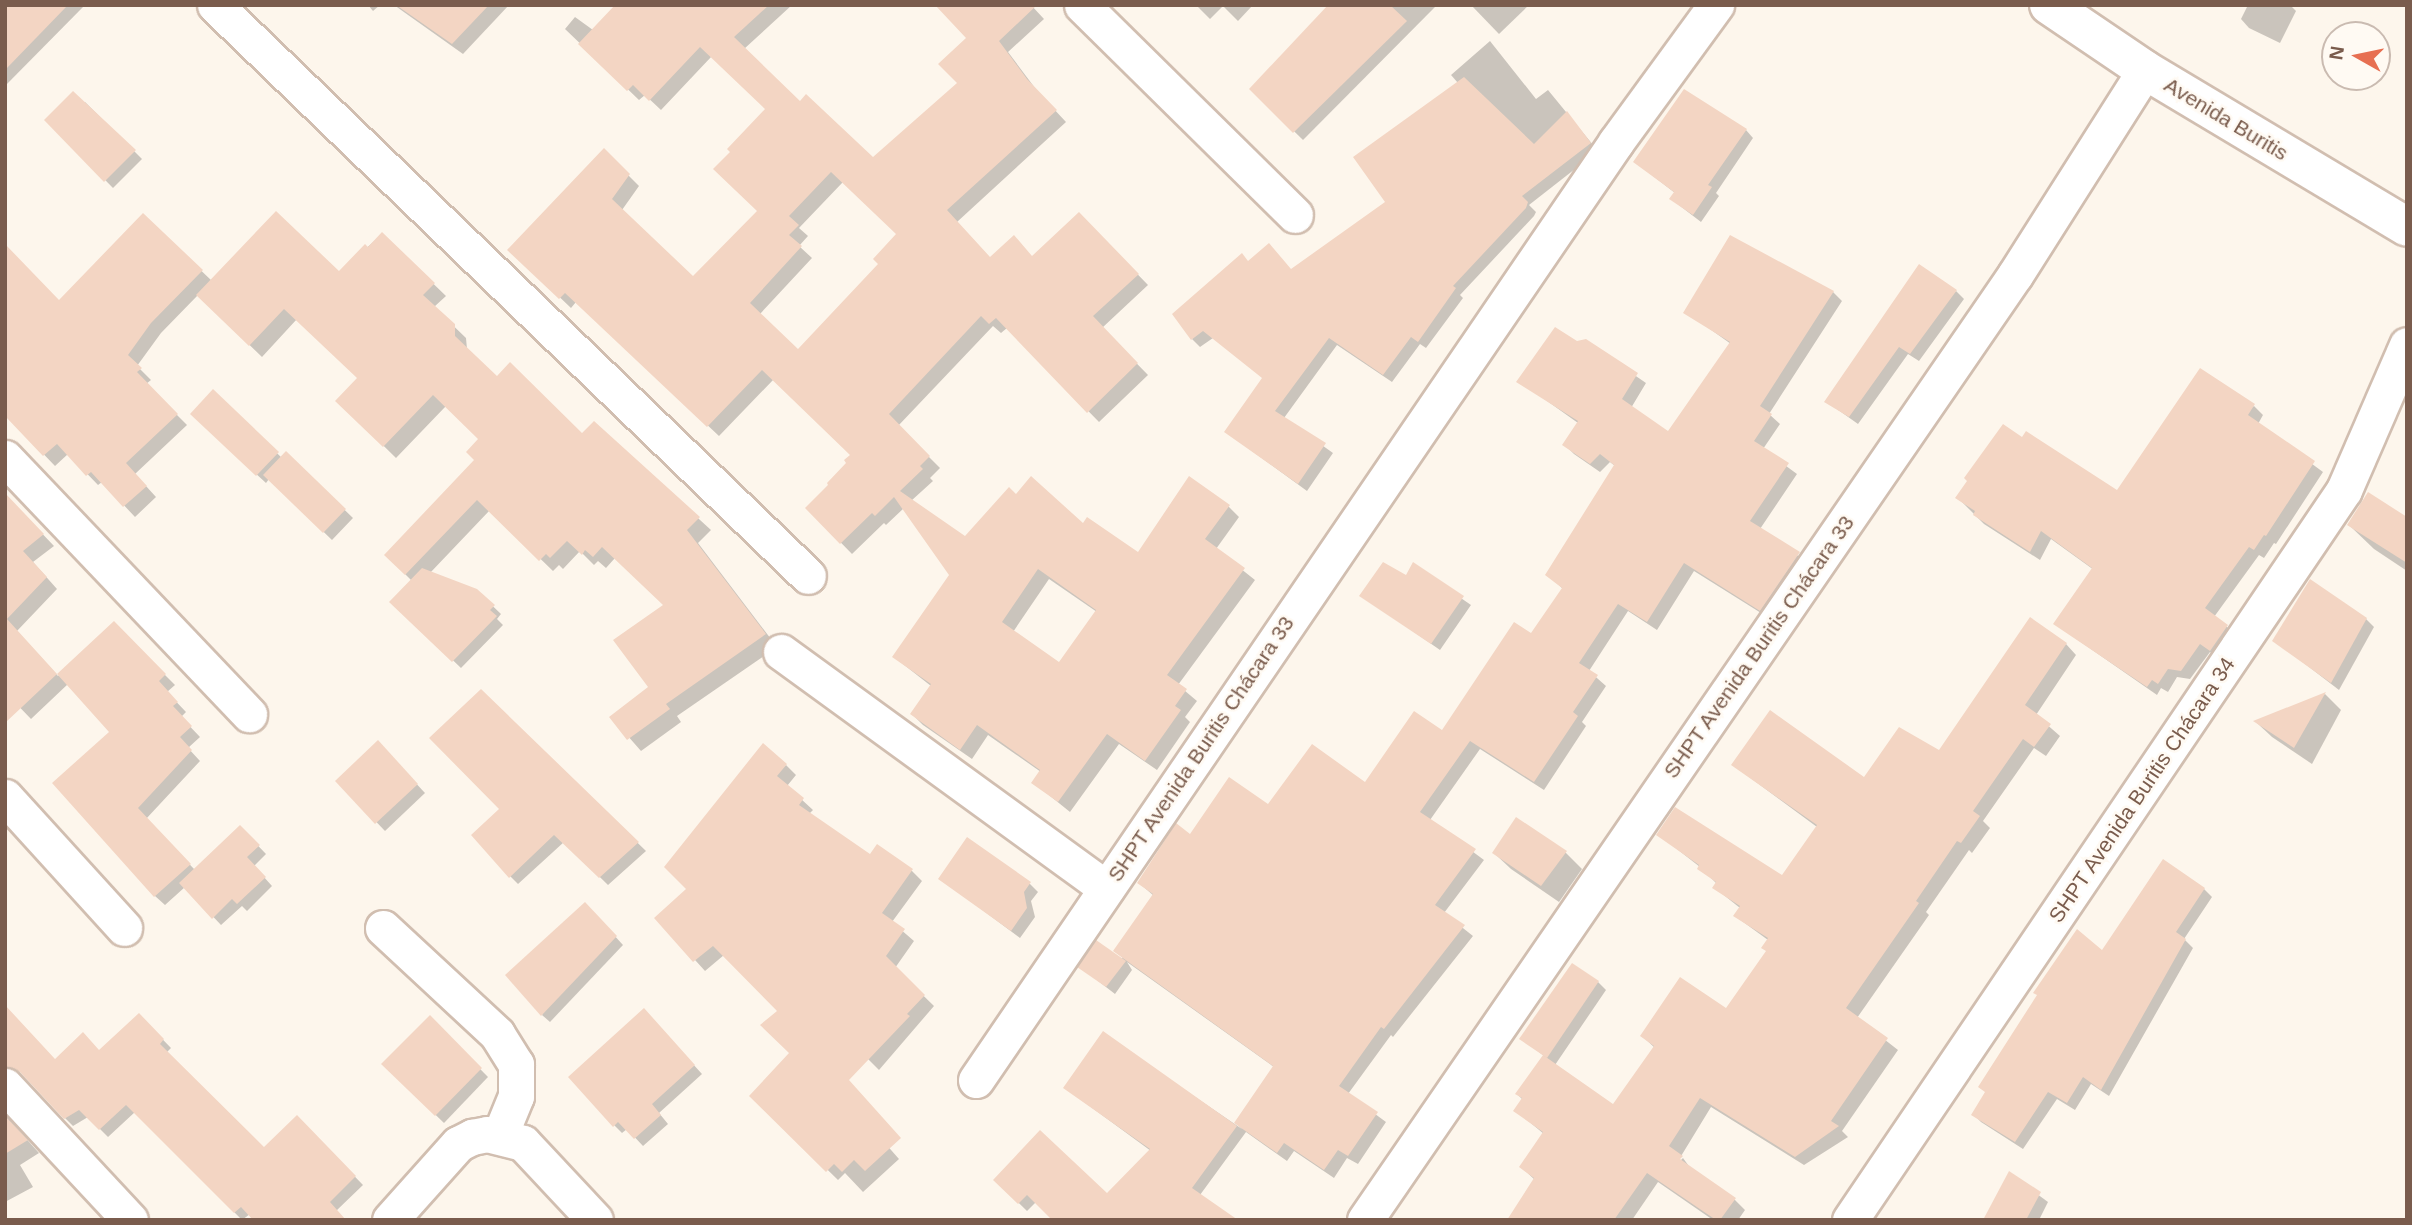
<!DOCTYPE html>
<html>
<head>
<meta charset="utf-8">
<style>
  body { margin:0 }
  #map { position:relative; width:2412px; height:1225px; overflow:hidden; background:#fdf6ec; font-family:Helvetica,sans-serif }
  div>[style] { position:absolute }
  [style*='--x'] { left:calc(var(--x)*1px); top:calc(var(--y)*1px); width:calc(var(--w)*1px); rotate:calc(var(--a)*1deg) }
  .shadow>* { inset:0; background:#0003 }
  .building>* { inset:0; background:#f3d5c3 }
  .roads { filter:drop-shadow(2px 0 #d1beb0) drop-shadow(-2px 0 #d1beb0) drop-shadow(0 2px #d1beb0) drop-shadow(0 -2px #d1beb0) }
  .minor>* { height:35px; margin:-17.5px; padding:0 17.5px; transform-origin:17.5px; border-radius:17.5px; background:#fff }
  .tertiary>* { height:38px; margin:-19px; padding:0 19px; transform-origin:19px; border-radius:19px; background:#fff }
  span { translate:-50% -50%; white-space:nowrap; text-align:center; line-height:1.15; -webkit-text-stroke:5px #fffaf3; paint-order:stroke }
  .street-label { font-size:21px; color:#7a5c4d }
  .frame { position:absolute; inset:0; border:7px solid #7a5c4d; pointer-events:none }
  .north { position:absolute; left:2321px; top:21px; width:70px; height:70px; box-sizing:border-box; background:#fffaf3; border:2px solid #cabbb1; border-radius:50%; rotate:279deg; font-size:19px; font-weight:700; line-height:28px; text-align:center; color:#7a5c4d }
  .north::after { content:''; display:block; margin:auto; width:24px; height:32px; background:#e76f51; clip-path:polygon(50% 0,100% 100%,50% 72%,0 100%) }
</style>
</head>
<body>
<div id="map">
  <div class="shadow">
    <i style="clip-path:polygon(5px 5px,85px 5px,5px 86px)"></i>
    <i style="clip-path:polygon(368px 5px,380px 5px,373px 11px)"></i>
    <i style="clip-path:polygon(394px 5px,509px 5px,463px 54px)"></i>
    <i style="clip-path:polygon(evenodd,639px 5px,792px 5px,744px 49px,800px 104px,873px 160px,959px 83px,1031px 5px,1044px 19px,1008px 52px,1038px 92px,1066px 122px,957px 222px,991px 259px,1032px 257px,1079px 214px,1148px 285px,1102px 328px,1148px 375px,1099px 422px,1007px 328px,1001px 333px,993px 326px,898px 426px,940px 468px,930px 478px,933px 481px,911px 501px,966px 538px,1016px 496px,1138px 555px,1228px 506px,1239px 517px,1216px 549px,1255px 580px,1178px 685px,1197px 701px,1185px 717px,1190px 722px,1157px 770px,1119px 744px,1070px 812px,1034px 783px,1041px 772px,988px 735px,972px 759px,923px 725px,912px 714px,931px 686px,894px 657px,952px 575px,904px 508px,886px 525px,884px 523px,852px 554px,807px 508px,849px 463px,852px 455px,774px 379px,719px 436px,576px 302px,571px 308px,510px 250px,604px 151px,639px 186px,622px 210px,694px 279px,759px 211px,767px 109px,712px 56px,661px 110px,645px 95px,639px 100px,565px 29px,575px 17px,622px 51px,639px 5px,843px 182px,899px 234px,880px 264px,798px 351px,760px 314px,812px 258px,799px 246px,808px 236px,799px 228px,843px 182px,639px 5px,1049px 579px,1097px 612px,1059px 665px,1013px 632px,1049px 579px)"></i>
    <i style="clip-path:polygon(1196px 5px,1253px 5px,1238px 21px,1223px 6px,1210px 19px)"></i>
    <i style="clip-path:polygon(1330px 5px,1437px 5px,1303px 140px,1251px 89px)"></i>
    <i style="clip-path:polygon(1471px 5px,1529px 5px,1499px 34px)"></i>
    <i style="clip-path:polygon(2248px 5px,2290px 5px,2296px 11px,2280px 43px,2249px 28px,2241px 19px)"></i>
    <i style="clip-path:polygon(1490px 41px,1536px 99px,1548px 90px,1598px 151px,1529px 205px,1536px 212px,1534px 216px,1460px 295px,1463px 298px,1426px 348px,1420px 344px,1392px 382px,1337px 345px,1284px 418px,1333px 453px,1307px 491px,1226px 432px,1264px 378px,1213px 338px,1200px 347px,1192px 339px,1249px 263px,1291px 271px,1388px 202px,1458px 83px,1451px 75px)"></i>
    <i style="clip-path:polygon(85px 102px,142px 159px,113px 188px,46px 120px)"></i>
    <i style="clip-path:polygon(1746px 130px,1753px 138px,1716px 193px,1719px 196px,1701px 222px,1671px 199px,1675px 193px,1635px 162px)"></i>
    <i style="clip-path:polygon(143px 215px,212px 281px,339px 273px,382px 234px,446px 296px,434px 307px,466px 338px,467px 349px,497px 378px,583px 435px,594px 423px,711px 530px,698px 543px,777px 647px,677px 716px,681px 722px,641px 751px,612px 718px,650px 687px,665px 605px,615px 558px,606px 568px,598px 561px,594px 565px,580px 551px,563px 569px,559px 565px,553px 571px,490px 510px,430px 573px,476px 590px,501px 614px,497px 619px,503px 625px,461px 668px,392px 602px,412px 581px,386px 555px,476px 460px,481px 439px,446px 406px,396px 458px,338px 401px,360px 378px,297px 319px,262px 357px,198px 295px,161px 333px,137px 366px,151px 380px,146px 384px,187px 425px,135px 474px,156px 497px,135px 517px,102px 482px,98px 485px,68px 454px,55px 466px,5px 414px,59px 303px)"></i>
    <i style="clip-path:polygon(1731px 238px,1833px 292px,1842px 301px,1769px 414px,1780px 424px,1763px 449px,1797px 474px,1760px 529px,1808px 563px,1769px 618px,1694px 571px,1657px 630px,1628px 611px,1589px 671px,1606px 686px,1582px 722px,1586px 726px,1544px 790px,1480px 749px,1430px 820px,1484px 860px,1444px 913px,1473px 936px,1393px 1037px,1391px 1035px,1348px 1094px,1386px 1122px,1358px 1164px,1347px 1158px,1334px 1178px,1294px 1151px,1287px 1161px,1246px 1132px,1200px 1195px,1036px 1202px,1027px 1211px,995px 1180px,1107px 1196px,1151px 1151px,1065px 1088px,1103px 1034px,1242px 1129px,1236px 1123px,1274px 1067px,1127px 962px,1132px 970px,1115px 994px,1080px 967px,1123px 958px,1115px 951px,1154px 896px,1139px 883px,1191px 836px,1268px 807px,1365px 785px,1443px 733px,1531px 635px,1563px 589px,1547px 574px,1615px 466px,1610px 462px,1600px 472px,1574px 454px,1565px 445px,1578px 423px,1519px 381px,1585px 341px,1646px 383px,1631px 408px,1669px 434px,1731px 344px,1686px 312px)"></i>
    <i style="clip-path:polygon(1956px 291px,1964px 299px,1919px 361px,1908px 354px,1858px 424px,1827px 402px)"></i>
    <i style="clip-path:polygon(213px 392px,282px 458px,286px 453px,353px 518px,332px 540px,269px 479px,266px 483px,200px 422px)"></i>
    <i style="clip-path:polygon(2254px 406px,2263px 415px,2258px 424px,2323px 472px,2276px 544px,2274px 543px,2264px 558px,2259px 555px,2214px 617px,2237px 635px,2220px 659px,2210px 652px,2190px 679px,2177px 677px,2168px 692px,2161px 688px,2157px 695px,2055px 624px,2094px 570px,2051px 539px,2040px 560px,1984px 524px,1958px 498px,2118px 492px)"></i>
    <i style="clip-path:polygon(14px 504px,54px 546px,33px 562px,57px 589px,17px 631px,58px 676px,114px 624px,175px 685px,167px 692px,186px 712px,181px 717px,200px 737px,188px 748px,200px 761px,146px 819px,195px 870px,240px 827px,266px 854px,254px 866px,272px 886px,247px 911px,242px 906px,221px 925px,185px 887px,165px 905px,155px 896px,112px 732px,68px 684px,31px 719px,5px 692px,5px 512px)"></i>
    <i style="clip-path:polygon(2407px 519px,2407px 571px,2374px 549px,2349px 525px)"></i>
    <i style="clip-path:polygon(1413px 565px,1471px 605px,1440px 650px,1362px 596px,1406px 578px)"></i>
    <i style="clip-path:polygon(2366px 619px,2374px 627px,2339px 690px,2274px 640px)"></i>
    <i style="clip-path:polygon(2066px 644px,2076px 655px,2036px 715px,2060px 736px,2046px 756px,2034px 748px,1983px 821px,1990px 828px,1972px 853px,1969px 850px,1926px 912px,1929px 915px,1857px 1018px,1898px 1050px,1842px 1131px,1848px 1137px,1804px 1165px,1711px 1107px,1675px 1166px,1683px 1158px,1691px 1169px,1735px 1200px,1745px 1210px,1738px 1220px,1713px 1220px,1658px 1182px,1632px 1220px,1508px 1220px,1535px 1180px,1521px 1167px,1544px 1134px,1516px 1111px,1523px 1100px,1517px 1094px,1544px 1056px,1521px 1038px,1598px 982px,1606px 990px,1555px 1065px,1614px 1106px,1655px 1048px,1642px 1036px,1726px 1010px,1767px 952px,1768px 940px,1735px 916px,1740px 908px,1715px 888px,1717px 884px,1700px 867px,1659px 835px,1783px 878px,1817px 827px,1733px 765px,1864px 780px,1939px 752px)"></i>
    <i style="clip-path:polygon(481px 691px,646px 851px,608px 885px,564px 842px,518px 884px,510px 876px)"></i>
    <i style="clip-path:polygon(2325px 694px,2341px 710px,2312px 764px,2272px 737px,2256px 722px)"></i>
    <i style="clip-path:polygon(386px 751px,425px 793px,385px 831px,338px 782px)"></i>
    <i style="clip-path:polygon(786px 765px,796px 775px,787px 786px,813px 810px,809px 814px,870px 857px,912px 871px,922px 881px,892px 922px,914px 941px,895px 968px,934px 1006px,879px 1070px,863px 1054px,832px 1083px,899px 1159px,863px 1192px,845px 1173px,838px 1180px,752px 1096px,791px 1053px,779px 1011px,724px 955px,705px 971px,657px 918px,689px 889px,666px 867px)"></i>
    <i style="clip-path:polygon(1565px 852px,1582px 869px,1559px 902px,1511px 869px,1494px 853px)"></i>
    <i style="clip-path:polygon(941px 879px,1030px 884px,1038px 892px,1031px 901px,1035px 917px,1020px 938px)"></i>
    <i style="clip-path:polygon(2204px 889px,2212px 897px,2184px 939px,2193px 948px,2109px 1096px,2091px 1084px,2075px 1110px,2057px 1099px,2023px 1149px,1981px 1122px,1973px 1114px,2102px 952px)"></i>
    <i style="clip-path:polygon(593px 912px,623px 945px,550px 1022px,542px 1015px)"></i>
    <i style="clip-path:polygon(139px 1015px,171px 1048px,166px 1053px,264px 1149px,297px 1117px,363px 1185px,336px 1211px,250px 1214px,242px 1220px,135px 1112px,108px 1137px,88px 1117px,73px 1126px,65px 1118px,55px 1061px,99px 1052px)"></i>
    <i style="clip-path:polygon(430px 1018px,488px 1077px,444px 1123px,383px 1064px)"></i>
    <i style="clip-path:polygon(652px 1019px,702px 1074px,659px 1113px,668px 1124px,643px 1146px,627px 1129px,622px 1133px,614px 1125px)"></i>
    <i style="clip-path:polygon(5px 1115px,39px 1153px,20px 1165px,33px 1187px,5px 1202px)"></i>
    <i style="clip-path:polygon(2010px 1174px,2048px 1202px,2039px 1220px,1985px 1220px)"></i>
  </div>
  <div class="building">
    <i style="clip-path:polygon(5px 5px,68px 5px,5px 70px)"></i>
    <i style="clip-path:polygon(396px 5px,489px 5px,452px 44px)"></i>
    <i style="clip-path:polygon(evenodd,615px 5px,769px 5px,734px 37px,800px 101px,806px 94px,873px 157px,957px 83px,938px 64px,966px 38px,935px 5px,1037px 5px,999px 41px,1027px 79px,1057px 110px,947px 210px,990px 257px,1014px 235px,1032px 256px,1079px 212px,1139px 274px,1093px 316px,1138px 363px,1087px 413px,996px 318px,989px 324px,981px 316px,889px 414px,930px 456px,920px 466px,923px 469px,900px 491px,965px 536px,1009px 487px,1016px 494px,1031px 476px,1083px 523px,1087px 517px,1138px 552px,1189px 476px,1230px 505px,1205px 539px,1245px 568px,1167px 675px,1187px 689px,1175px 706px,1181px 710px,1145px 761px,1107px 734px,1058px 802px,1031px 783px,1040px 770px,977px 725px,960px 750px,910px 714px,931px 684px,892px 657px,949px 575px,894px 497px,875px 516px,872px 513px,840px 544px,805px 508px,828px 485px,827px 483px,846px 463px,844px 460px,850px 455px,762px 370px,707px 427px,565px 293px,559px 299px,507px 250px,604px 148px,630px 174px,612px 199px,693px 276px,757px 211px,713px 169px,730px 152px,727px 149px,765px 109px,700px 47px,649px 101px,633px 85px,627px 91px,578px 44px,615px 5px,831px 172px,896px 234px,873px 259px,878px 264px,798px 349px,750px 303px,802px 246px,789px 235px,799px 225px,789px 216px,831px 172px,615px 5px,1038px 569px,1096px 610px,1059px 662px,1002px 622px,1038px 569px)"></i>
    <i style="clip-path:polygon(1328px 5px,1390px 5px,1407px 21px,1293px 133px,1249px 89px)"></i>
    <i style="clip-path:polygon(1464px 77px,1534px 144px,1567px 111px,1591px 143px,1522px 196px,1528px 202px,1526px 208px,1453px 286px,1456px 288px,1418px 342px,1411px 337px,1383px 375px,1329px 338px,1275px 411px,1326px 443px,1298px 484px,1224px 432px,1262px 378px,1203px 331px,1191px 340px,1172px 314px,1242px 253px,1248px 261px,1269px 243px,1291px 269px,1385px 202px,1353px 157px)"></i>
    <i style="clip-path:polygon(1684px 89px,1747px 129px,1708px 185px,1712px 187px,1693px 215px,1669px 199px,1674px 192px,1633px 162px)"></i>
    <i style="clip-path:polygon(73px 91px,136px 150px,104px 182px,44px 120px)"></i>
    <i style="clip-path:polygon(276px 211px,339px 271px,365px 244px,368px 247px,382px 232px,435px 283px,423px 295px,455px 324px,455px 336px,497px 376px,510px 362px,582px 433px,594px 421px,700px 517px,687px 530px,766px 634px,666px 704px,670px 709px,627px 740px,609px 717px,648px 687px,613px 640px,663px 605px,602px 547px,593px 557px,585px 550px,582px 555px,567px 541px,550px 558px,546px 554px,539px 561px,477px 500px,405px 575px,384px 555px,474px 460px,466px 452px,478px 439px,433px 395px,383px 447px,335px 401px,357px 378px,284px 309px,249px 346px,196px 295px)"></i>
    <i style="clip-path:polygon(143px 213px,203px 270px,151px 323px,128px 355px,142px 368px,137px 372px,178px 414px,126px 463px,147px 486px,123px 507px,91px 472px,86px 476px,57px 444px,43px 456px,5px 416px,5px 244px,59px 300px)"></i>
    <i style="clip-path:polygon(1730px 235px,1834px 291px,1760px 406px,1772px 414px,1754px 441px,1789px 463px,1750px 521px,1800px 552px,1760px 611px,1684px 563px,1647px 622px,1618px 604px,1579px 663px,1598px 675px,1573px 712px,1578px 716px,1534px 782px,1470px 741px,1420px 812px,1476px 849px,1435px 905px,1465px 925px,1384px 1029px,1381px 1027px,1339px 1086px,1378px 1112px,1348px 1156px,1338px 1150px,1324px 1170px,1284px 1143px,1277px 1153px,1234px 1123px,1273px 1066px,1113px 951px,1153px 894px,1137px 883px,1176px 823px,1190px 834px,1229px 777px,1268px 804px,1312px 744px,1365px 782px,1414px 711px,1442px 730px,1514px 622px,1531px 633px,1562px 588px,1545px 575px,1614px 465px,1600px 454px,1590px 464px,1562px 445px,1578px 421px,1516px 382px,1555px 327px,1577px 341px,1586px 339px,1638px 373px,1622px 399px,1668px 431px,1730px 342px,1683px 313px)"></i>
    <i style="clip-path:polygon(1919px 264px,1957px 290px,1910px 354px,1899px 347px,1849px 417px,1824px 402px)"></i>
    <i style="clip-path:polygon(2200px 368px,2255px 404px,2248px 415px,2315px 461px,2266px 536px,2264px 535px,2254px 550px,2249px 547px,2205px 608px,2228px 625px,2210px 651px,2200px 644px,2181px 671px,2168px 669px,2158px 684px,2152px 680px,2147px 687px,2053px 624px,2092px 568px,2041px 531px,2030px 552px,1973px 515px,1975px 511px,1955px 498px,1967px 481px,1964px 478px,2003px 424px,2022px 437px,2026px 431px,2117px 490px)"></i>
    <i style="clip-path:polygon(213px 389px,279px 452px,256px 476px,190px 414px)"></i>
    <i style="clip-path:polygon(286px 451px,346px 509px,323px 533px,263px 475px)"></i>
    <i style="clip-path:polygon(2368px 492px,2407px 517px,2407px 563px,2347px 525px)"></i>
    <i style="clip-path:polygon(5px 493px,44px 534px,23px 551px,47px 577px,7px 619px,57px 674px,5px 723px)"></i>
    <i style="clip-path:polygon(1383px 562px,1406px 575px,1413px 562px,1464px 596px,1431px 644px,1359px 596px)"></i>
    <i style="clip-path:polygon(422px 568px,477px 589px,495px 605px,490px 610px,497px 616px,452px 662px,389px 602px)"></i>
    <i style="clip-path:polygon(2310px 579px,2367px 618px,2331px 683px,2272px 641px)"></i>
    <i style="clip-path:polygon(2030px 617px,2067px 643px,2025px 705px,2051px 724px,2034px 747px,2023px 739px,1973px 811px,1980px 816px,1961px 843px,1957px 841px,1916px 901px,1919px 903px,1846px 1008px,1888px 1038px,1831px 1121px,1839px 1126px,1795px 1157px,1700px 1098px,1669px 1146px,1683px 1156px,1680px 1159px,1736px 1198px,1720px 1220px,1716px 1220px,1647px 1173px,1614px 1220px,1507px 1220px,1534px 1178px,1519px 1167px,1543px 1132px,1513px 1111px,1522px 1098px,1515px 1094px,1543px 1055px,1613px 1104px,1654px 1046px,1640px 1036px,1680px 977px,1726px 1008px,1766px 951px,1761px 948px,1768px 938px,1733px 916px,1740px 906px,1712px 888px,1716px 882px,1697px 869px,1699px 865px,1656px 835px,1675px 807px,1782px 875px,1817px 825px,1731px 765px,1770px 710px,1864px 777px,1899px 727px,1939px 750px)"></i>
    <i style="clip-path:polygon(114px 621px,166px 674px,159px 681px,178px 702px,173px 706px,192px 726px,180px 737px,192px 750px,138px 808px,191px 864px,154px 897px,52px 783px,109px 732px,57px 674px)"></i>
    <i style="clip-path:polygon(481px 689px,639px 842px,599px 878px,554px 835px,509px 878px,471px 835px,499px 809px,429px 738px)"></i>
    <i style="clip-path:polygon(2326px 692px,2294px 748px,2253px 721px)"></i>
    <i style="clip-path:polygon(378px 740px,418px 784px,375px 824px,335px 781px)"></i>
    <i style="clip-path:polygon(763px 743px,787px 764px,777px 776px,804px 798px,799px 805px,870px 854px,877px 844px,913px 869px,882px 913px,905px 929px,886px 956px,925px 995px,907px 1014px,910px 1016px,849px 1080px,901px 1138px,865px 1171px,854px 1160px,842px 1172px,834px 1164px,826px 1172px,749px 1096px,789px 1053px,760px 1025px,777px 1011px,713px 946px,693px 962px,654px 918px,686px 889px,664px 867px)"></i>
    <i style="clip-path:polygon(1516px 817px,1567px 851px,1541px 886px,1492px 853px)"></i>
    <i style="clip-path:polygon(240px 825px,260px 845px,247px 857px,266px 877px,237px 904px,232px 899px,212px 919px,179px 883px)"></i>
    <i style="clip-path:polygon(967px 837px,1031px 882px,1024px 892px,1027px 908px,1011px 931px,938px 879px)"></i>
    <i style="clip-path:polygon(2163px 859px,2205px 888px,2176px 932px,2186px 939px,2101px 1090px,2083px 1077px,2067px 1103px,2048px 1092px,2015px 1142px,1971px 1115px,1985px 1092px,1978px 1087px,2037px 995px,2033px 993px,2077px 929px,2102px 950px)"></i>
    <i style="clip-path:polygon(585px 902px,617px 936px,541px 1016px,505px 975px)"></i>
    <i style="clip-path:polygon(1096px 940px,1126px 961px,1106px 987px,1077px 967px)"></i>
    <i style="clip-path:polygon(1572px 963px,1599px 981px,1547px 1058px,1519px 1039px)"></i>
    <i style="clip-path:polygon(5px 1005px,55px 1059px,83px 1032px,99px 1050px,139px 1013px,164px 1039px,160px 1044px,264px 1147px,297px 1115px,356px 1176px,330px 1202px,346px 1220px,253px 1220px,241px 1207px,234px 1213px,126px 1105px,99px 1130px,79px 1110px,64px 1119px,20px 1072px,5px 1066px)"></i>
    <i style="clip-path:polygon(644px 1008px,695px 1065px,652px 1104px,661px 1115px,634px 1139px,618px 1122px,613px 1127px,568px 1077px)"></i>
    <i style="clip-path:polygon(430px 1015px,482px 1068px,435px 1116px,381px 1064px)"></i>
    <i style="clip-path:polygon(1103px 1031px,1237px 1126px,1192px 1188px,1238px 1220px,1052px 1220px,1027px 1195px,1018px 1204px,993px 1180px,1040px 1130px,1107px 1193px,1150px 1149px,1063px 1088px)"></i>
    <i style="clip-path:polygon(5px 1116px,28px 1140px,5px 1154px)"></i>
    <i style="clip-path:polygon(2009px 1171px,2041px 1192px,2026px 1220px,1983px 1220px)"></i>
  </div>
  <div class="roads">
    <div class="minor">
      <i style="--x:215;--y:5;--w:823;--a:43.92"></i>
      <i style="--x:1082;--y:5;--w:299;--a:44.6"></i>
      <i style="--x:5;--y:458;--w:354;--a:46.4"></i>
      <i style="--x:781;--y:652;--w:402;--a:36"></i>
      <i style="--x:5;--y:797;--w:177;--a:47.7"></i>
      <i style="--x:383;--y:928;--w:156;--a:42.9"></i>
      <i style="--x:497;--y:1034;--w:36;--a:58"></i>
      <i style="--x:516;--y:1064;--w:32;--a:90"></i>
      <i style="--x:516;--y:1096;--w:42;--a:112.3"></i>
      <i style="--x:976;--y:1080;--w:1136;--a:-55.69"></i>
      <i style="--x:1616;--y:142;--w:170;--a:-53.9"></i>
      <i style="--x:5;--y:1086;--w:183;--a:47"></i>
      <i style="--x:390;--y:1220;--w:102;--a:-48.2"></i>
      <i style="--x:458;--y:1144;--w:16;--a:-27"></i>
      <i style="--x:472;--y:1137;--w:15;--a:-11"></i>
      <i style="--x:487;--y:1134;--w:37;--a:14"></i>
      <i style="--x:523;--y:1143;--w:105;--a:46.9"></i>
      <i style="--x:1365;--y:1220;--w:1147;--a:-55.48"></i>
      <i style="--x:2015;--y:275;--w:243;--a:-57.6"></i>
      <i style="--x:1850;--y:1220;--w:881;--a:-55.91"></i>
      <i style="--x:2344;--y:490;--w:158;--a:-66.5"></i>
    </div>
    <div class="tertiary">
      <i style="--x:2049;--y:5;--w:116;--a:34.1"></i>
      <i style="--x:2145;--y:70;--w:305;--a:30.9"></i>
    </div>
  </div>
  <div class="street-label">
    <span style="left:2226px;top:119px;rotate:31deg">Avenida Buritis</span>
    <span style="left:1759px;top:647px;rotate:-55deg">SHPT Avenida Buritis Chácara 33</span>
    <span style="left:1201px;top:749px;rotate:-56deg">SHPT Avenida Buritis Chácara 33</span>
    <span style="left:2142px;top:790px;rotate:-56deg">SHPT Avenida Buritis Chácara 34</span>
  </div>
  <div class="frame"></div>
  <div class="north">N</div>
</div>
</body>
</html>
